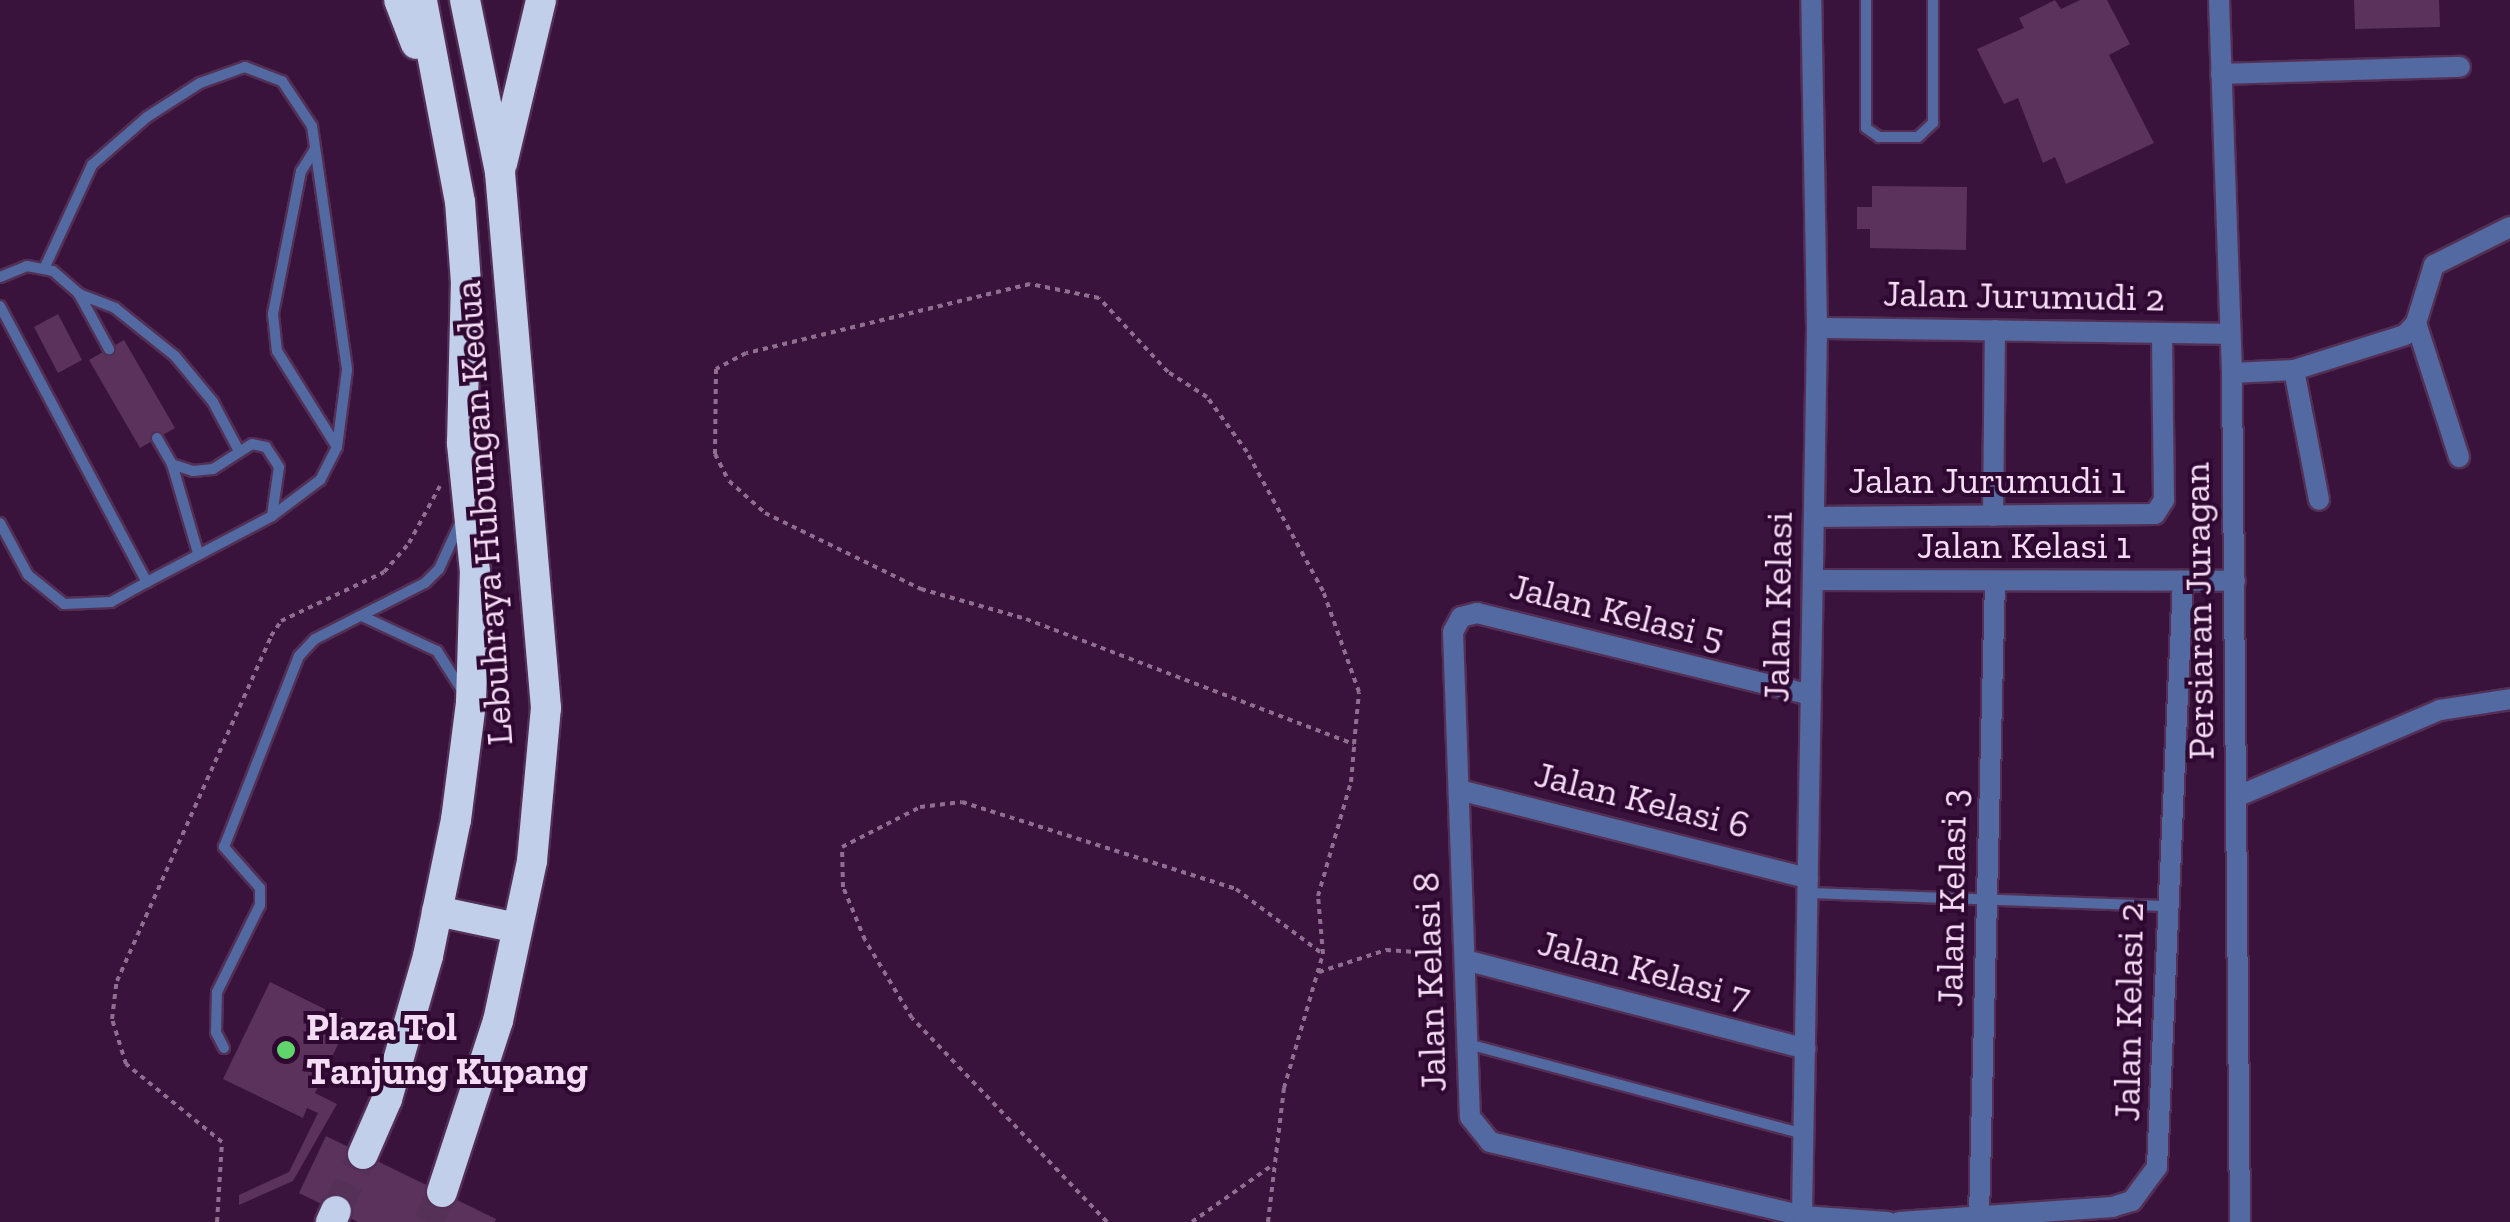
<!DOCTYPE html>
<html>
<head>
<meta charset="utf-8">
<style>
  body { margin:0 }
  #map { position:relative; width:2510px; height:1222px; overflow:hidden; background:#39133b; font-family:"Zilla Slab",serif }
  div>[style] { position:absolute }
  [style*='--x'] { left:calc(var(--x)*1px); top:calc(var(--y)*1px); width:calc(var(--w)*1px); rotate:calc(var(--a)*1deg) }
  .building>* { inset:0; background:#5a325c }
  .highway-tunnel>* { height:30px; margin-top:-15px; transform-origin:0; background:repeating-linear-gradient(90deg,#553157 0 30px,transparent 0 45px) }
  .path>* { height:4px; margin-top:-2px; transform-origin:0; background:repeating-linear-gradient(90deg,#8f6f90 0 5px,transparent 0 10px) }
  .roads { filter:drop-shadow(2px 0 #532f55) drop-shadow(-2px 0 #532f55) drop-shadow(0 2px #532f55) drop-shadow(0 -2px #532f55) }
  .lane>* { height:10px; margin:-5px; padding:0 5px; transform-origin:5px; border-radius:5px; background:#526aa1 }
  .street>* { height:20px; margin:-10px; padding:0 10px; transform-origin:10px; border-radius:10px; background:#526aa1 }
  .highway>* { height:30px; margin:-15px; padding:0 15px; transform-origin:15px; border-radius:15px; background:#c2cfeb }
  .dots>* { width:28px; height:28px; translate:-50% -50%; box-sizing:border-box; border:5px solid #2f0831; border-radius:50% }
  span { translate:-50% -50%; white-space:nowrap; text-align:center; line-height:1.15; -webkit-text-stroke:8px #2f0831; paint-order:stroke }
  .street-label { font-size:38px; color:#f5dcf5 }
  .poi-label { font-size:38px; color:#f5dcf5; font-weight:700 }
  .left { translate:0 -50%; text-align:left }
</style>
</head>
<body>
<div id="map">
  <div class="building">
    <i style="clip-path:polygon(2055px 0,2061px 9px,2080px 0,2107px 0,2130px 44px,2109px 55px,2154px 143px,2066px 184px,2055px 157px,2043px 163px,2018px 98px,2004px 104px,1977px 49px,2024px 28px,2019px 18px)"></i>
    <i style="clip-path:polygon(2354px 0,2439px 0,2440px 27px,2355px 29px)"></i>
    <i style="clip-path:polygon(1872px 186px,1967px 187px,1966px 250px,1870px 248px,1870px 229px,1857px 229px,1857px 207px,1872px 207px)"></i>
    <i style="clip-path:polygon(58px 314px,82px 360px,58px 373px,34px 327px)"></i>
    <i style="clip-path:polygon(124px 340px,175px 428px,140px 448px,89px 360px)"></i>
    <i style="clip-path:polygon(270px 982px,349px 1021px,315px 1093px,337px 1104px,293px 1181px,239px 1205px,239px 1195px,289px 1172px,318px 1113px,307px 1108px,303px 1118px,223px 1079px)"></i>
    <i style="clip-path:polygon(326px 1136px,496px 1219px,495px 1222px,358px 1222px,299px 1193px)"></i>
  </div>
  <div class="highway-tunnel">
    <i style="--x:336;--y:1211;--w:63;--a:-64.7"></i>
    <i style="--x:428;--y:1222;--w:33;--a:-65"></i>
  </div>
  <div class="path">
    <i style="--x:1319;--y:972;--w:71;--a:-18.2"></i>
    <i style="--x:1386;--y:950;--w:59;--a:3.9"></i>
    <i style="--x:217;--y:1222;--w:80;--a:-86.4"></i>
    <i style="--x:222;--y:1142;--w:124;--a:-140.9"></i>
    <i style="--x:126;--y:1064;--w:47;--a:-107.3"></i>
    <i style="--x:112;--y:1019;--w:38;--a:-83"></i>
    <i style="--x:117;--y:981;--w:378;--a:-65.9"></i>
    <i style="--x:271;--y:636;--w:18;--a:-56"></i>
    <i style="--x:281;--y:621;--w:114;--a:-25.4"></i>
    <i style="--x:384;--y:572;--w:38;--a:-49"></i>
    <i style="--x:409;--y:543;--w:65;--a:-61.5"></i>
    <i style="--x:1107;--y:1222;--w:282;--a:-133.7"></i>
    <i style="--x:912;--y:1018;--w:91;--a:-121.1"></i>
    <i style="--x:865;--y:940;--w:57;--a:-112.5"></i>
    <i style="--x:843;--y:887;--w:40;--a:-91.4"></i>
    <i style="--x:842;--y:847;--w:88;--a:-27.1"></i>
    <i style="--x:920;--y:807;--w:42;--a:-6.8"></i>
    <i style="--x:962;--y:802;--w:287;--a:17.6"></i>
    <i style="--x:1236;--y:889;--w:109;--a:36.8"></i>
    <i style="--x:1192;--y:1222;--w:95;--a:-35.2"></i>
    <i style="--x:1268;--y:1222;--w:135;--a:-83.2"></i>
    <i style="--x:1284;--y:1088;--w:140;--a:-73.8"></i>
    <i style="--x:1323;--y:954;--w:58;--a:-94.9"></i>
    <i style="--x:1318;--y:896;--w:119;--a:-73.9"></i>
    <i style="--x:1351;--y:782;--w:38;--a:-85"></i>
    <i style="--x:1354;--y:744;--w:52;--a:-84.5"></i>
    <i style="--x:1359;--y:692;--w:107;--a:-109.6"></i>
    <i style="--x:1323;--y:591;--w:158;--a:-118.7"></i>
    <i style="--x:1247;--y:452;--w:68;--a:-126"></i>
    <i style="--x:1207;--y:397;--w:46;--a:-147.3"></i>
    <i style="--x:1168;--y:372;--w:101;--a:-133"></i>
    <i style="--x:1099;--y:298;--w:70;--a:-168.5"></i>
    <i style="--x:1030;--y:284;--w:292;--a:166.3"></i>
    <i style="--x:746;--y:353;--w:34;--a:152"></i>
    <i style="--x:716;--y:369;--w:85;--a:90.7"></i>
    <i style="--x:715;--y:454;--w:30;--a:63"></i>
    <i style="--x:729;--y:481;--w:48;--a:41.6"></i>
    <i style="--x:765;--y:513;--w:174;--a:26"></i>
    <i style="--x:921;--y:589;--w:109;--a:15.9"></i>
    <i style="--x:1026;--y:619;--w:351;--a:20.9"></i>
  </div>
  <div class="roads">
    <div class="lane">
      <i style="--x:1866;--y:0;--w:128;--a:90"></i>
      <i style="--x:1866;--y:128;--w:16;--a:35"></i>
      <i style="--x:1879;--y:137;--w:39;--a:0"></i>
      <i style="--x:1918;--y:137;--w:21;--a:-43"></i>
      <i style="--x:1933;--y:123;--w:123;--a:-90"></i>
      <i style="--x:315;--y:149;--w:26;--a:122"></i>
      <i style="--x:301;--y:171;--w:146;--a:101.1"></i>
      <i style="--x:273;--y:314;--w:37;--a:84"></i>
      <i style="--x:277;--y:351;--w:113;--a:58"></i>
      <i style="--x:44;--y:269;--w:115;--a:-65.2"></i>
      <i style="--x:92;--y:165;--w:73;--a:-41.1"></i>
      <i style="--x:147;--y:117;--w:63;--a:-32.7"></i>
      <i style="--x:200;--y:83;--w:48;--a:-19.6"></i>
      <i style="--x:245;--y:67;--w:40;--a:21"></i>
      <i style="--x:282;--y:81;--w:54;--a:56.3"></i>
      <i style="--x:312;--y:126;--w:246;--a:81.8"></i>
      <i style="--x:347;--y:370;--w:78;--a:97.4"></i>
      <i style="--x:337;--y:447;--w:37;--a:117"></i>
      <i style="--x:320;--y:480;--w:60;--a:143.1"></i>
      <i style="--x:0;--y:277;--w:29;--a:-22"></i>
      <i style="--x:27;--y:266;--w:26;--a:11"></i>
      <i style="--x:53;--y:271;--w:35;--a:41"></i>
      <i style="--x:79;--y:294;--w:63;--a:61.4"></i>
      <i style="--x:79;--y:294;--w:39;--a:21"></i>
      <i style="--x:115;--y:308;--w:77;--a:38.7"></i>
      <i style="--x:175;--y:356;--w:60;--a:50.4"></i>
      <i style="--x:213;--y:402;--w:53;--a:62"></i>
      <i style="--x:0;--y:306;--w:313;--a:62"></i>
      <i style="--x:147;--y:582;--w:41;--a:150.9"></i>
      <i style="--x:111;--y:602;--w:47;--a:177.6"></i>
      <i style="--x:64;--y:604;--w:46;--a:-141.1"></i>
      <i style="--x:28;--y:575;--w:59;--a:-118.3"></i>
      <i style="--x:172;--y:464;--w:93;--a:73.7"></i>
      <i style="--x:147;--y:582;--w:141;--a:-27.8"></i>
      <i style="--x:272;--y:516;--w:49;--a:-81.9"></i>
      <i style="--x:279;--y:467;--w:24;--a:-123"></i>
      <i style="--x:266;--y:447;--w:14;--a:-168"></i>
      <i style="--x:252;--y:444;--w:46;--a:147.3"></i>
      <i style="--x:213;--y:469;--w:20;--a:174"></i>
      <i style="--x:193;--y:471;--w:22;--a:-162"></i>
      <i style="--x:172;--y:464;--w:30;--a:-120"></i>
      <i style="--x:364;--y:617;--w:81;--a:25"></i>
      <i style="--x:437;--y:651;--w:46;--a:57.3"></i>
      <i style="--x:1808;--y:893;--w:358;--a:2.1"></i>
      <i style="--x:1468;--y:1044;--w:347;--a:15"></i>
      <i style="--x:224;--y:1048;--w:18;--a:-117"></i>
      <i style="--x:216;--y:1032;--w:40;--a:-88.6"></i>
      <i style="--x:217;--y:992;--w:97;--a:-63.7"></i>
      <i style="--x:260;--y:905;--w:17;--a:-90"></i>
      <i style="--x:260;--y:888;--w:55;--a:-131.3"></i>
      <i style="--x:224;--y:847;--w:205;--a:-68.6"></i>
      <i style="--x:299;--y:656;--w:23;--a:-47"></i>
      <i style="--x:315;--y:639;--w:123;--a:-27"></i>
      <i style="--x:425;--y:583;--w:20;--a:-45"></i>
      <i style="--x:439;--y:569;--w:53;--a:-65.4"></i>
    </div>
    <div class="street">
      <i style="--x:2219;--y:0;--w:373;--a:88"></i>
      <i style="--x:2232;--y:373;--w:849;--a:89.46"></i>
      <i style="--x:2221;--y:74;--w:239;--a:-1.7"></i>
      <i style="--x:2416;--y:323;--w:141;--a:72.2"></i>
      <i style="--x:1817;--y:328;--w:412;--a:0.8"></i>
      <i style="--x:2294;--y:370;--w:132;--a:79.1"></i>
      <i style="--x:2232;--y:373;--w:62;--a:-2.8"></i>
      <i style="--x:2294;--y:370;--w:116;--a:-17.5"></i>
      <i style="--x:2405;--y:335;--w:16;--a:-47"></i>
      <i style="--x:2416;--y:323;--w:61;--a:-72.8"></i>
      <i style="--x:2434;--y:265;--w:85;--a:-26.6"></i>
      <i style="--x:1993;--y:516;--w:186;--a:-89.4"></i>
      <i style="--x:1814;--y:517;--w:341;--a:-0.5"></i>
      <i style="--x:2155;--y:514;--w:17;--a:-57"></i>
      <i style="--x:2164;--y:500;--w:167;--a:-90.7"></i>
      <i style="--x:1813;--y:580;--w:422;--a:0.1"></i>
      <i style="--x:1811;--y:695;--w:344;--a:-166.2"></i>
      <i style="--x:1477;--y:613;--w:16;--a:166"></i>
      <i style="--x:1461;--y:617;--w:17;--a:118"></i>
      <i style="--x:1453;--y:632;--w:485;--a:88"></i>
      <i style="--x:1470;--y:1117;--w:32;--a:51"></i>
      <i style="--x:1490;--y:1142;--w:321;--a:13.3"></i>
      <i style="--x:1802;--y:1216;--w:86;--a:4"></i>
      <i style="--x:1459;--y:790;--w:360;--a:14.2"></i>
      <i style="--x:2236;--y:797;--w:222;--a:-23.1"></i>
      <i style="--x:2440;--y:710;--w:71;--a:-8.9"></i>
      <i style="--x:1465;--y:960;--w:352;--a:14.6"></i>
      <i style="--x:1802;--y:1216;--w:888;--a:-89.03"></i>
      <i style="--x:1817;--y:328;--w:328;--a:-91"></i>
      <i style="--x:1979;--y:1217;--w:636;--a:-88.56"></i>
      <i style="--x:1899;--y:1222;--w:214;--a:-4"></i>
      <i style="--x:2112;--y:1207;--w:21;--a:-17"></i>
      <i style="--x:2132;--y:1201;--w:42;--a:-53.7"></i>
      <i style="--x:2157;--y:1167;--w:587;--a:-87.46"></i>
    </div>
    <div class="highway">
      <i style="--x:399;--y:0;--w:47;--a:68.9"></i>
      <i style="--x:502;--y:164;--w:169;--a:-76.6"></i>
      <i style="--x:437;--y:911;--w:82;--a:12"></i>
      <i style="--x:363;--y:1154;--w:60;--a:-66.4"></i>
      <i style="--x:387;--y:1099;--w:149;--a:-74"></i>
      <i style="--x:428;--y:956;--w:139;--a:-78.4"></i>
      <i style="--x:456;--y:820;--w:118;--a:-82.7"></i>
      <i style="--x:471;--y:703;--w:131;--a:-88.3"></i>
      <i style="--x:475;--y:572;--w:130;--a:-95.8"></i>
      <i style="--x:462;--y:443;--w:160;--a:-88.6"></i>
      <i style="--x:466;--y:283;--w:81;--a:-94.2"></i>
      <i style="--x:460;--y:202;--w:206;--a:-100.7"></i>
      <i style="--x:442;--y:1192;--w:180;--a:-71.9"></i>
      <i style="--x:498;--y:1021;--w:164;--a:-78"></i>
      <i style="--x:532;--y:861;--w:154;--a:-84.8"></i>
      <i style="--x:546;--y:708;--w:538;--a:-94.91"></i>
      <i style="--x:500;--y:172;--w:176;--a:-101.5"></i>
      <i style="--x:331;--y:1222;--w:12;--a:-66"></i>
    </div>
  </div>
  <div class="dots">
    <i style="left:286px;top:1050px;background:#5fd56b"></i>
  </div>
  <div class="street-label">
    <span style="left:2024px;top:296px;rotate:1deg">Jalan Jurumudi 2</span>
    <span style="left:1987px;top:481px">Jalan Jurumudi 1</span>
    <span style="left:484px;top:513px;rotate:-94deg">Lebuhraya Hubungan Kedua</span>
    <span style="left:2024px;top:546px">Jalan Kelasi 1</span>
    <span style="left:1778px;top:607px;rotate:-89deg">Jalan Kelasi</span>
    <span style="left:2199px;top:611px;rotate:-91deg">Persiaran Juragan</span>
    <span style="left:1617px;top:612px;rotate:14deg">Jalan Kelasi 5</span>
    <span style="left:1642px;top:800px;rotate:14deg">Jalan Kelasi 6</span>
    <span style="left:1952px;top:898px;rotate:-89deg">Jalan Kelasi 3</span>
    <span style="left:1644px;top:970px;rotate:15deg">Jalan Kelasi 7</span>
    <span style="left:1430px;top:982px;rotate:-92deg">Jalan Kelasi 8</span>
    <span style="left:2129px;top:1012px;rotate:-89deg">Jalan Kelasi 2</span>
  </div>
  <div class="poi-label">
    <span class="left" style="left:306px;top:1050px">Plaza Tol<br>Tanjung Kupang</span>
  </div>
</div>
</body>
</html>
